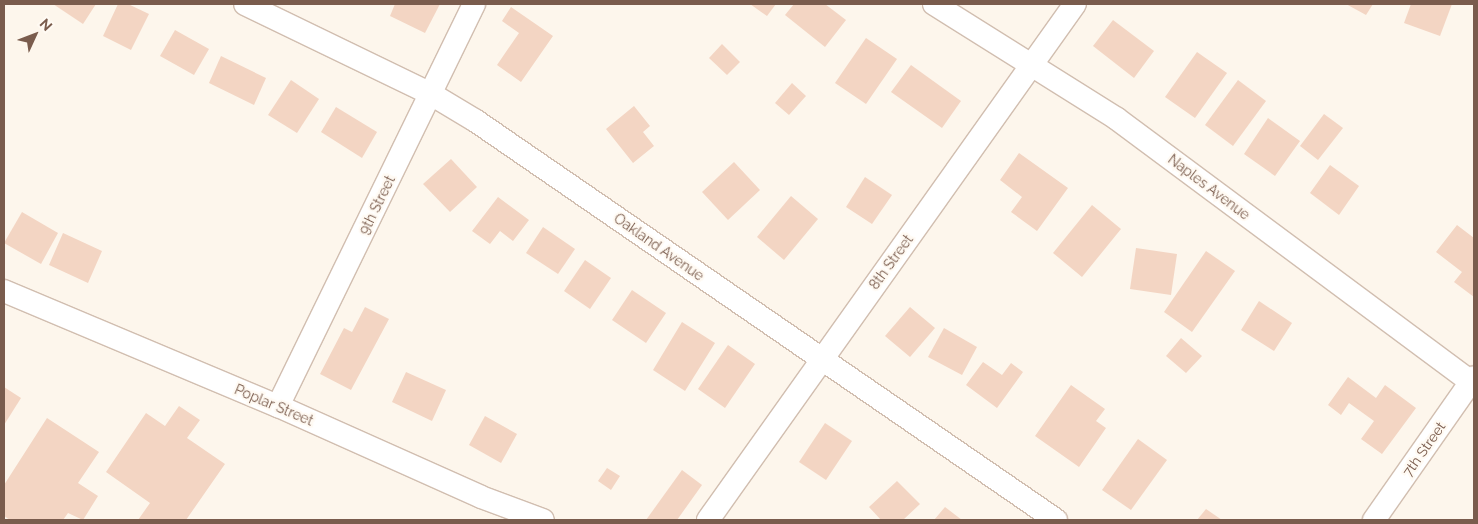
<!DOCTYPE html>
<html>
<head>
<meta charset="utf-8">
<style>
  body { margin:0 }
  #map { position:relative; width:1478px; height:524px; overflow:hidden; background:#fdf6ec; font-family:Raleway,sans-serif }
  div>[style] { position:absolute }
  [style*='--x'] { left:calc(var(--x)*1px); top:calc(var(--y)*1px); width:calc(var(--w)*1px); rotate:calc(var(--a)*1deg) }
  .building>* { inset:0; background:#f3d5c3 }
  .roads { filter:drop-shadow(1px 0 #d1beb0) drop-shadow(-1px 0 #d1beb0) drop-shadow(0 1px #d1beb0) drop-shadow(0 -1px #d1beb0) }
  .street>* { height:22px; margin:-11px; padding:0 11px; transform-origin:11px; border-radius:11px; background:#fff }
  span { translate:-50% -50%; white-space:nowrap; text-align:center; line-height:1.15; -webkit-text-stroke:4.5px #fffaf3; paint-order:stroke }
  .street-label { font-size:14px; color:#7a5c4d }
  .frame { position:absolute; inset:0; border:5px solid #7a5c4d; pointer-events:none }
  .north { position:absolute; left:10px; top:10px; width:50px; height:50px; -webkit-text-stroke:4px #fffaf3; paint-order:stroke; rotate:47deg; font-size:14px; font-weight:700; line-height:20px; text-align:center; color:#7a5c4d }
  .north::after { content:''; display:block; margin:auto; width:18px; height:22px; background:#7a5c4d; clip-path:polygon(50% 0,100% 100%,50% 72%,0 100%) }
</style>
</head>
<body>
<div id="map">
  <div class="building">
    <i style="clip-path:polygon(53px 4px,96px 4px,83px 24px)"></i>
    <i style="clip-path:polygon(118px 4px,128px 4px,149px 14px,131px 50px,103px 36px)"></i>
    <i style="clip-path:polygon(395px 4px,440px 4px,425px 33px,390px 16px)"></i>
    <i style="clip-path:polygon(750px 4px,776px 4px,767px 16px)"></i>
    <i style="clip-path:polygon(794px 4px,825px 4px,846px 20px,825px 47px,785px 15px)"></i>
    <i style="clip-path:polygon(1346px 4px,1373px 4px,1366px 15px)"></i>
    <i style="clip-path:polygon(1411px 4px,1452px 4px,1440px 36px,1404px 23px)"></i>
    <i style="clip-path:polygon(511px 7px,553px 36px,521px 82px,497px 65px,519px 33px,502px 21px)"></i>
    <i style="clip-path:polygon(1113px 20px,1154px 51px,1134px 78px,1093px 46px)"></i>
    <i style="clip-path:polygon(175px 30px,209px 49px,194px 75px,160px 56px)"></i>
    <i style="clip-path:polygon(866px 38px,897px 59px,866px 104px,835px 83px)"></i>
    <i style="clip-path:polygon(722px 44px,740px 62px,727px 75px,709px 58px)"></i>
    <i style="clip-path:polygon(1197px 52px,1227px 73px,1195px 118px,1165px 97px)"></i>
    <i style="clip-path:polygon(221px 56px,266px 78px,254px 105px,209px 83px)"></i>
    <i style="clip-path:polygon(911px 65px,961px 101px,942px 128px,891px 92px)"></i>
    <i style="clip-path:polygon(291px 80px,319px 99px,297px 133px,268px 115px)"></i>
    <i style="clip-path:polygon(1238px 80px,1266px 101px,1233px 146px,1205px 125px)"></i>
    <i style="clip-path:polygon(792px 83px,806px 96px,789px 115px,775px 103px)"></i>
    <i style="clip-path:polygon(634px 106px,650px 126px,643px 132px,654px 146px,633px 163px,606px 129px)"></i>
    <i style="clip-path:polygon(336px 107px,377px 132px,362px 158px,321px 132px)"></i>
    <i style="clip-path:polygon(1324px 114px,1343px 128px,1318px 160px,1300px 146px)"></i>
    <i style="clip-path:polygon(1268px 118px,1300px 141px,1275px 176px,1244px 154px)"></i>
    <i style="clip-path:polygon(1019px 153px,1068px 188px,1037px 231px,1011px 212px,1022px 197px,1000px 180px)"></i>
    <i style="clip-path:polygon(451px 159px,477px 187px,450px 212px,423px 184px)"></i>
    <i style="clip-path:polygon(734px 162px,760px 190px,728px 220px,702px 192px)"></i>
    <i style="clip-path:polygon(1330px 165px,1359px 186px,1339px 215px,1310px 193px)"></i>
    <i style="clip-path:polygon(865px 177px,892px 195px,872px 224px,846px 207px)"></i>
    <i style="clip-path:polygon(791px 196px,818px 219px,784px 260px,757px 237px)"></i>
    <i style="clip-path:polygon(498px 197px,529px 220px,513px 241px,500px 231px,490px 244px,472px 231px)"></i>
    <i style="clip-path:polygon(1092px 205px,1121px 229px,1082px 277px,1053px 253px)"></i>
    <i style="clip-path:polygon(22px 212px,58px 233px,41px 264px,4px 243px)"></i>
    <i style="clip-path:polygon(1457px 225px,1474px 238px,1474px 297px,1454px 282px,1462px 272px,1436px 252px)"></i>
    <i style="clip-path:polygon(543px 227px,575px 249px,558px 274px,526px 253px)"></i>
    <i style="clip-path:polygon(63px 233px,102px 251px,88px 283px,49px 265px)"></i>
    <i style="clip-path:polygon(1136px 248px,1177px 254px,1171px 295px,1130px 289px)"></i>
    <i style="clip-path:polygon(1206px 251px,1235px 271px,1192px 332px,1164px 312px)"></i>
    <i style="clip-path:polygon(585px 260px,611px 278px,590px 309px,564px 291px)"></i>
    <i style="clip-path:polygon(632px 290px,666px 313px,646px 343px,612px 320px)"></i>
    <i style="clip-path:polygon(1259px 301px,1292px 323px,1274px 351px,1241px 330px)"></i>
    <i style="clip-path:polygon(365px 307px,389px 319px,351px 390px,320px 374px,344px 328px,352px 332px)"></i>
    <i style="clip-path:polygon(910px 307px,935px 328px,910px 357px,885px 336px)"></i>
    <i style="clip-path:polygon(682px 322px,715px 343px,685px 391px,653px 370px)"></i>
    <i style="clip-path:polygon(944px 328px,977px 347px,962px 375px,928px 357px)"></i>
    <i style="clip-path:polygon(1181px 338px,1202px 356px,1186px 373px,1166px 356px)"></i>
    <i style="clip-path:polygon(728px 345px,755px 364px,725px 408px,698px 389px)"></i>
    <i style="clip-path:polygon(983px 362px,1002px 375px,1011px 363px,1023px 372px,997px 408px,966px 385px)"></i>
    <i style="clip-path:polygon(406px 372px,446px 390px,432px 421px,392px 402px)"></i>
    <i style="clip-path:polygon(1348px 377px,1376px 398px,1385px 385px,1416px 408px,1382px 454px,1361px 439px,1374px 421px,1349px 403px,1341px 415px,1328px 405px)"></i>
    <i style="clip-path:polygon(1071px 385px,1105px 409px,1096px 421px,1106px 428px,1079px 467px,1035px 436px)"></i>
    <i style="clip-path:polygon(4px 387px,21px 398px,4px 425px)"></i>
    <i style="clip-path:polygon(179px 406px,200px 420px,187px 438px,225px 464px,186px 520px,138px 520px,150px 503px,106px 472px,146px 413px,165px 426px)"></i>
    <i style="clip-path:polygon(485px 416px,517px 434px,501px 463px,469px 445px)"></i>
    <i style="clip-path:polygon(47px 418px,99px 452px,78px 483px,98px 496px,83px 520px,68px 513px,63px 520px,10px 520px,4px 516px,4px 485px)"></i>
    <i style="clip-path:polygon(825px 423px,852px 441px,826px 480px,799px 462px)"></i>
    <i style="clip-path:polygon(1138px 439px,1167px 460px,1131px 510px,1102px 490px)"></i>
    <i style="clip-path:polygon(607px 468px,620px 476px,611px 490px,598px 481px)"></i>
    <i style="clip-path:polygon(682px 470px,702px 485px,677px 520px,646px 520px)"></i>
    <i style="clip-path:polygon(897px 481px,920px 504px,903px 520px,881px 520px,869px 507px)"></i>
    <i style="clip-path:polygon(945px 507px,962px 520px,934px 520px)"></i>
    <i style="clip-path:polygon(1206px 509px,1222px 520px,1197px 520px)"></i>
  </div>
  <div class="roads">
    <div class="street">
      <i style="--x:245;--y:4;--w:207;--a:25.8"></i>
      <i style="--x:431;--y:94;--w:52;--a:31"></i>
      <i style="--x:476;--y:121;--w:704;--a:34.53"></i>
      <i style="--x:934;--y:4;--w:216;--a:32.1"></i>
      <i style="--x:1117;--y:119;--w:445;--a:36.6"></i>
      <i style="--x:4;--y:291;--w:297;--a:22.8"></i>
      <i style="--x:278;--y:406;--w:222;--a:24.1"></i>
      <i style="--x:481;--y:497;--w:66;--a:20.4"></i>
      <i style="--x:278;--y:406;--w:447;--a:-64"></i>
      <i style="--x:708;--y:520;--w:633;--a:-54.58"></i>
      <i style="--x:1374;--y:520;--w:174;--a:-55"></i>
    </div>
  </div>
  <div class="street-label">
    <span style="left:1209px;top:187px;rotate:37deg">Naples Avenue</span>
    <span style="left:377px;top:205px;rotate:-64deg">9th Street</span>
    <span style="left:659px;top:247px;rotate:35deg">Oakland Avenue</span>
    <span style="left:891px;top:262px;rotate:-54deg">8th Street</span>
    <span style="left:274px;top:405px;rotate:23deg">Poplar Street</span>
    <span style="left:1424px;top:449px;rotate:-55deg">7th Street</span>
  </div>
  <div class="frame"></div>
  <div class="north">N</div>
</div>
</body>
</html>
